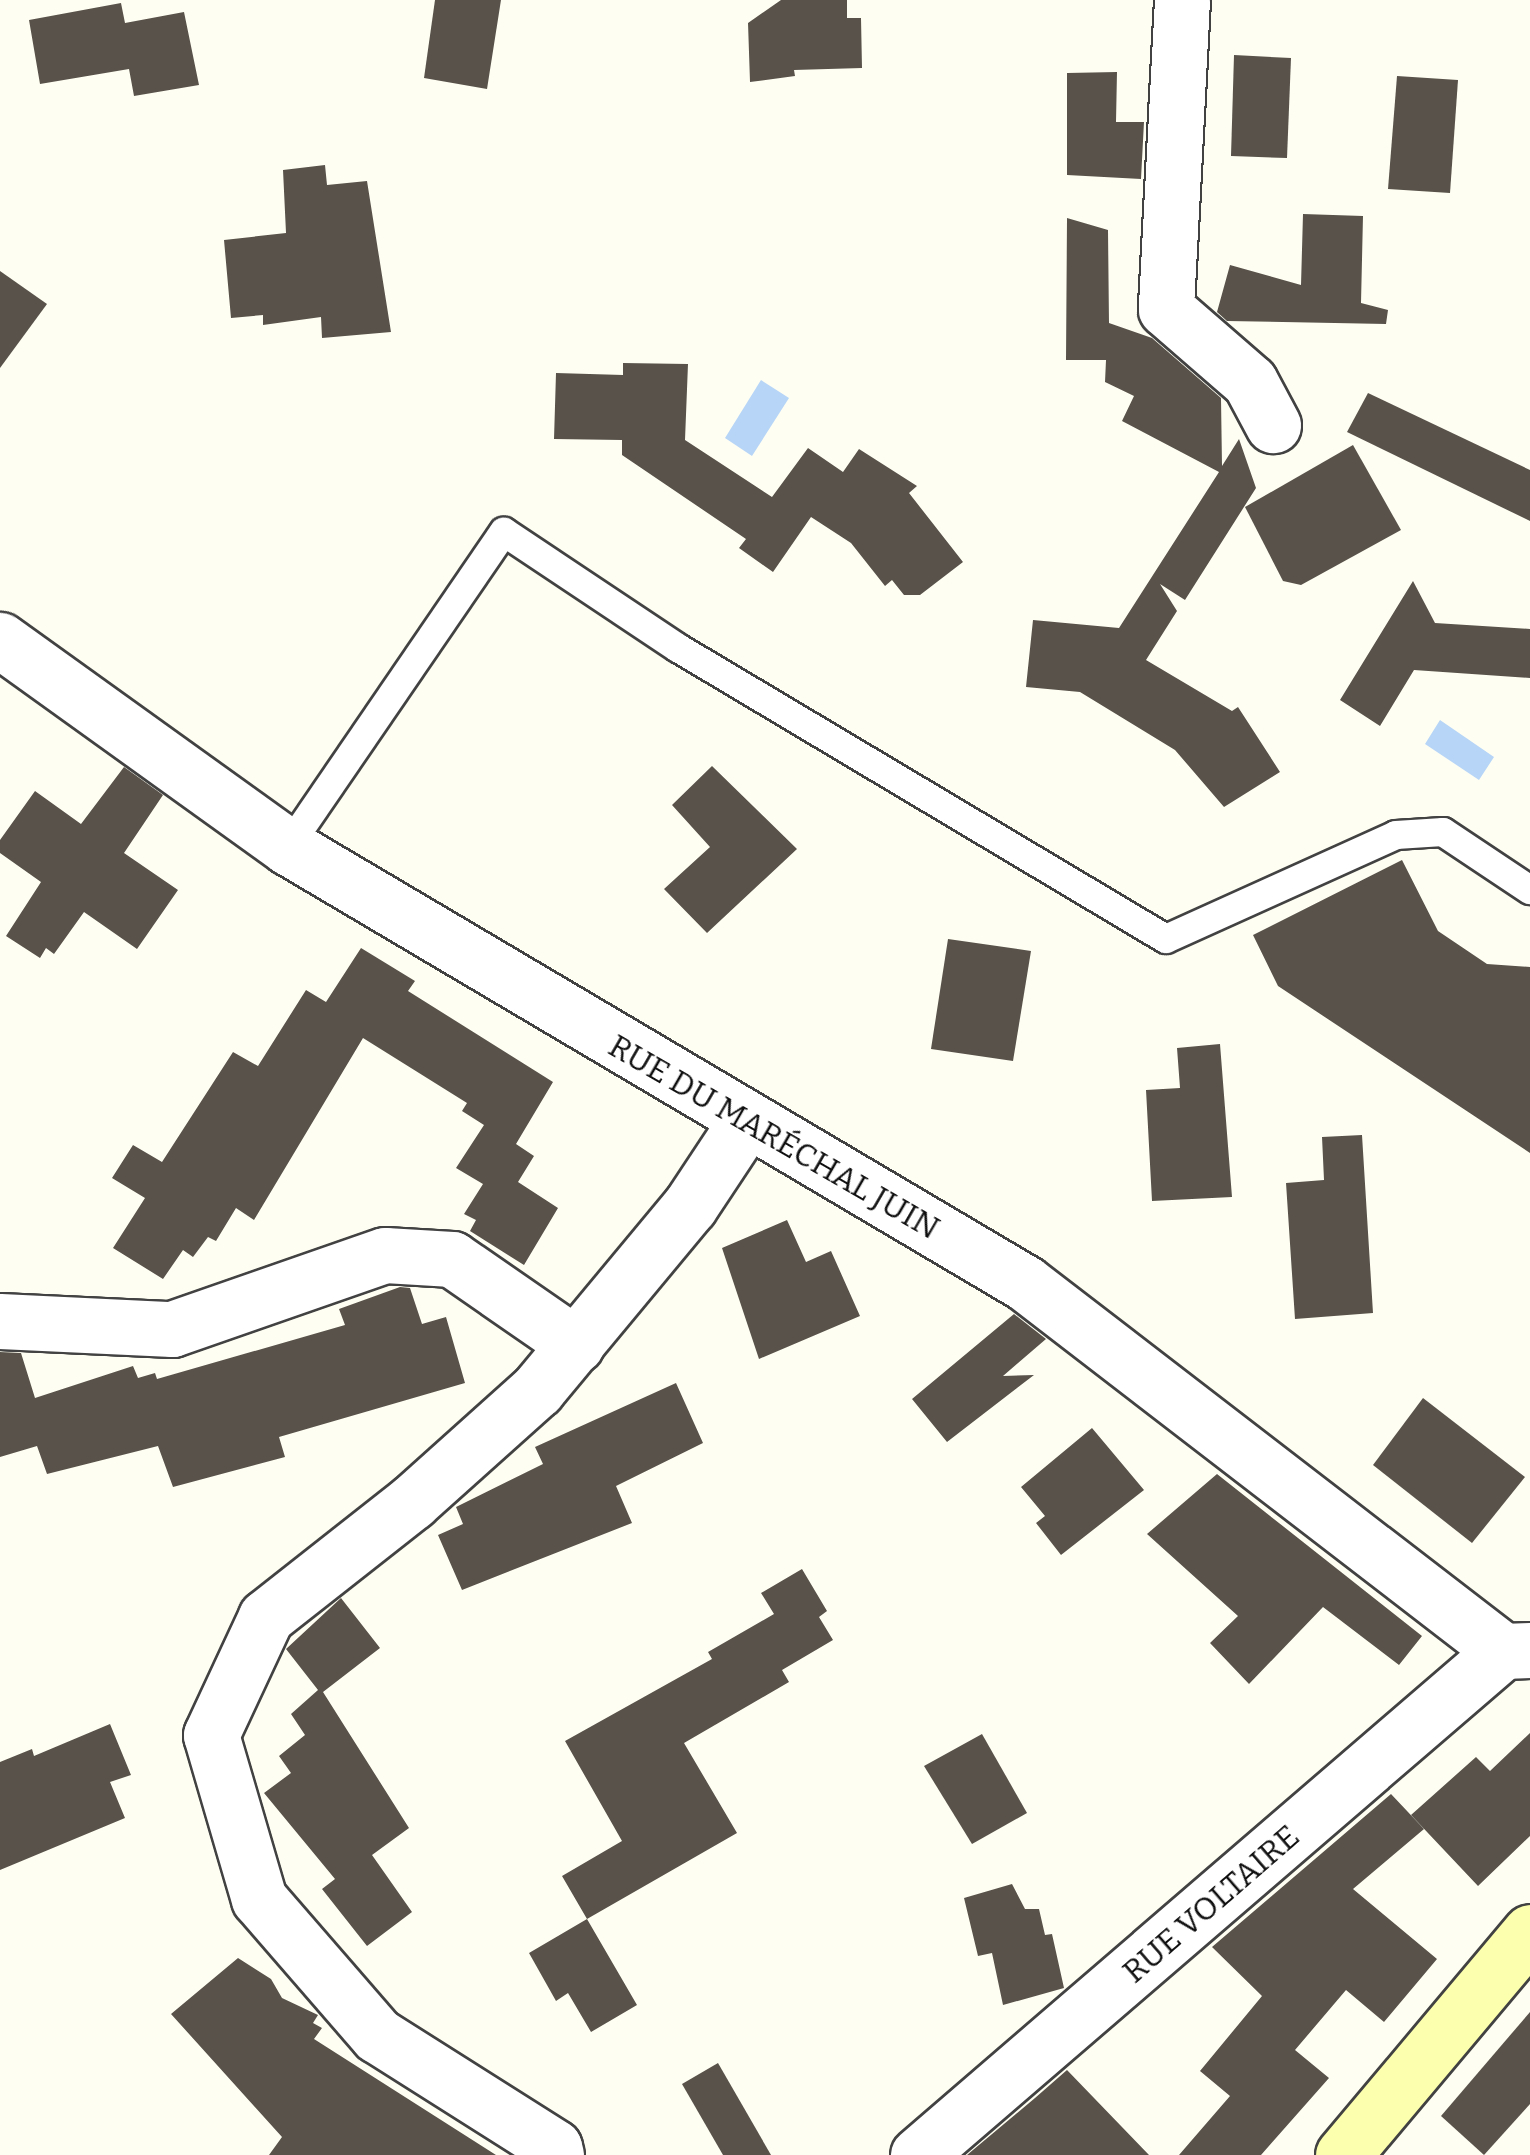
<!DOCTYPE html>
<html>
<head>
<meta charset="utf-8">
<style>
  body { margin:0 }
  #map { position:relative; width:1530px; height:2155px; overflow:hidden; background:#fffef2; font-family:Bitter,serif }
  div>[style] { position:absolute }
  [style*='--x'] { left:calc(var(--x)*1px); top:calc(var(--y)*1px); width:calc(var(--w)*1px); rotate:calc(var(--a)*1deg) }
  .water>* { inset:0; background:#b6d5f7 }
  .building>* { inset:0; background:#58524b }
  .roads { filter:drop-shadow(2px 0 #424242) drop-shadow(-2px 0 #424242) drop-shadow(0 2px #424242) drop-shadow(0 -2px #424242) }
  .lane>* { height:28px; margin:-14px; padding:0 14px; transform-origin:14px; border-radius:14px; background:#fff }
  .street>* { height:55px; margin:-27.5px; padding:0 27.5px; transform-origin:27.5px; border-radius:27.5px; background:#fff }
  .secondary>* { height:55px; margin:-27.5px; padding:0 27.5px; transform-origin:27.5px; border-radius:27.5px; background:#fcffad }
  span { translate:-50% -50%; white-space:nowrap; text-align:center; line-height:1.15; -webkit-text-stroke:10px #fff; paint-order:stroke }
  .street-label { font-size:32px; color:#0f0f0f }
</style>
</head>
<body>
<div id="map">
  <div class="water">
    <i style="clip-path:polygon(761px 380px,789px 398px,752px 456px,725px 438px)"></i>
    <i style="clip-path:polygon(1440px 720px,1494px 757px,1479px 780px,1425px 744px)"></i>
  </div>
  <div class="building">
    <i style="clip-path:polygon(435px 0,501px 0,487px 89px,424px 78px)"></i>
    <i style="clip-path:polygon(781px 0,847px 0,847px 18px,861px 18px,862px 68px,794px 70px,795px 76px,750px 82px,748px 23px)"></i>
    <i style="clip-path:polygon(121px 3px,125px 23px,184px 12px,199px 85px,134px 96px,129px 69px,40px 84px,29px 20px)"></i>
    <i style="clip-path:polygon(1234px 55px,1291px 58px,1287px 158px,1231px 156px)"></i>
    <i style="clip-path:polygon(1117px 72px,1116px 122px,1144px 122px,1141px 179px,1067px 175px,1067px 73px)"></i>
    <i style="clip-path:polygon(1397px 76px,1458px 80px,1450px 193px,1388px 189px)"></i>
    <i style="clip-path:polygon(325px 165px,327px 185px,367px 181px,391px 332px,322px 338px,321px 317px,263px 325px,263px 315px,231px 318px,224px 240px,286px 233px,283px 170px)"></i>
    <i style="clip-path:polygon(1303px 214px,1363px 216px,1361px 303px,1388px 310px,1386px 324px,1227px 321px,1217px 312px,1230px 265px,1301px 285px)"></i>
    <i style="clip-path:polygon(1067px 218px,1108px 230px,1109px 323px,1152px 338px,1221px 398px,1222px 466px,1239px 439px,1256px 488px,1185px 600px,1160px 584px,1177px 611px,1146px 660px,1232px 711px,1238px 707px,1280px 772px,1224px 807px,1175px 750px,1080px 692px,1026px 687px,1033px 620px,1119px 628px,1219px 472px,1122px 421px,1134px 396px,1105px 382px,1106px 360px,1066px 360px)"></i>
    <i style="clip-path:polygon(0 271px,47px 304px,0 368px)"></i>
    <i style="clip-path:polygon(623px 363px,688px 364px,685px 440px,772px 497px,808px 448px,843px 472px,859px 449px,917px 486px,909px 493px,963px 562px,920px 595px,904px 595px,892px 580px,885px 586px,851px 543px,811px 517px,773px 572px,739px 548px,746px 539px,622px 455px,622px 440px,554px 439px,556px 373px,623px 375px)"></i>
    <i style="clip-path:polygon(1368px 393px,1530px 470px,1530px 521px,1347px 432px)"></i>
    <i style="clip-path:polygon(1353px 445px,1401px 530px,1301px 585px,1283px 581px,1245px 507px)"></i>
    <i style="clip-path:polygon(1413px 581px,1435px 623px,1530px 629px,1530px 678px,1414px 670px,1380px 726px,1340px 700px)"></i>
    <i style="clip-path:polygon(712px 766px,797px 849px,707px 933px,664px 889px,710px 847px,672px 805px)"></i>
    <i style="clip-path:polygon(124px 767px,163px 795px,124px 853px,178px 890px,137px 949px,84px 912px,54px 954px,46px 948px,40px 958px,6px 936px,41px 882px,0 853px,0 840px,35px 791px,81px 824px)"></i>
    <i style="clip-path:polygon(1402px 860px,1438px 931px,1487px 964px,1530px 967px,1530px 1153px,1278px 986px,1253px 935px)"></i>
    <i style="clip-path:polygon(948px 939px,1031px 951px,1013px 1061px,931px 1049px)"></i>
    <i style="clip-path:polygon(361px 948px,415px 981px,408px 991px,553px 1082px,516px 1144px,534px 1156px,518px 1182px,558px 1208px,524px 1265px,470px 1231px,476px 1220px,464px 1214px,483px 1184px,456px 1168px,484px 1125px,462px 1111px,467px 1103px,363px 1038px,254px 1220px,236px 1208px,216px 1241px,208px 1237px,193px 1257px,183px 1250px,163px 1279px,113px 1248px,145px 1198px,112px 1178px,133px 1145px,162px 1162px,233px 1052px,258px 1066px,306px 990px,326px 1002px)"></i>
    <i style="clip-path:polygon(1220px 1044px,1232px 1197px,1152px 1201px,1146px 1090px,1180px 1088px,1177px 1048px)"></i>
    <i style="clip-path:polygon(1362px 1135px,1373px 1313px,1295px 1319px,1286px 1183px,1324px 1180px,1322px 1137px)"></i>
    <i style="clip-path:polygon(787px 1220px,806px 1262px,831px 1251px,860px 1316px,759px 1359px,722px 1248px)"></i>
    <i style="clip-path:polygon(400px 1287px,410px 1288px,422px 1324px,446px 1317px,465px 1383px,279px 1437px,285px 1457px,173px 1487px,158px 1446px,47px 1474px,37px 1446px,0 1457px,0 1352px,21px 1353px,35px 1398px,133px 1366px,138px 1378px,155px 1373px,157px 1379px,345px 1325px,339px 1309px)"></i>
    <i style="clip-path:polygon(1014px 1314px,1046px 1339px,1003px 1376px,1034px 1375px,947px 1442px,912px 1399px)"></i>
    <i style="clip-path:polygon(676px 1383px,703px 1443px,616px 1486px,632px 1523px,462px 1590px,438px 1535px,463px 1524px,456px 1507px,543px 1464px,535px 1447px)"></i>
    <i style="clip-path:polygon(1423px 1398px,1525px 1477px,1472px 1543px,1373px 1465px)"></i>
    <i style="clip-path:polygon(1092px 1428px,1144px 1490px,1061px 1555px,1036px 1523px,1045px 1516px,1021px 1487px)"></i>
    <i style="clip-path:polygon(1217px 1474px,1422px 1636px,1399px 1665px,1323px 1607px,1249px 1684px,1210px 1643px,1238px 1616px,1147px 1534px)"></i>
    <i style="clip-path:polygon(802px 1569px,827px 1611px,819px 1617px,833px 1640px,782px 1670px,789px 1682px,684px 1743px,737px 1833px,587px 1919px,562px 1876px,622px 1841px,565px 1741px,712px 1659px,708px 1652px,774px 1614px,761px 1593px)"></i>
    <i style="clip-path:polygon(341px 1598px,380px 1648px,323px 1692px,409px 1828px,372px 1855px,412px 1912px,367px 1946px,322px 1889px,335px 1879px,264px 1793px,291px 1773px,279px 1756px,305px 1735px,291px 1714px,318px 1690px,286px 1649px)"></i>
    <i style="clip-path:polygon(110px 1724px,131px 1775px,110px 1782px,125px 1818px,0 1870px,0 1762px,32px 1749px,34px 1756px)"></i>
    <i style="clip-path:polygon(1530px 1733px,1530px 1836px,1478px 1886px,1411px 1815px,1476px 1757px,1490px 1771px)"></i>
    <i style="clip-path:polygon(982px 1734px,1027px 1813px,972px 1844px,924px 1766px)"></i>
    <i style="clip-path:polygon(1391px 1794px,1424px 1829px,1353px 1889px,1437px 1959px,1384px 2022px,1346px 1990px,1295px 2050px,1329px 2078px,1261px 2155px,1179px 2155px,1230px 2096px,1200px 2071px,1262px 1996px,1212px 1947px)"></i>
    <i style="clip-path:polygon(1012px 1884px,1025px 1909px,1039px 1909px,1045px 1935px,1052px 1934px,1064px 1988px,1003px 2005px,992px 1953px,978px 1956px,964px 1898px)"></i>
    <i style="clip-path:polygon(587px 1919px,637px 2005px,591px 2032px,568px 1993px,556px 2001px,529px 1953px)"></i>
    <i style="clip-path:polygon(238px 1958px,271px 1979px,282px 1998px,318px 2015px,313px 2023px,322px 2028px,314px 2039px,496px 2155px,269px 2155px,282px 2137px,171px 2014px)"></i>
    <i style="clip-path:polygon(1530px 2012px,1530px 2104px,1484px 2155px,1441px 2116px)"></i>
    <i style="clip-path:polygon(718px 2063px,771px 2155px,723px 2155px,682px 2084px)"></i>
    <i style="clip-path:polygon(1067px 2070px,1149px 2155px,967px 2155px,1035px 2098px)"></i>
  </div>
  <div class="roads">
    <div class="lane">
      <i style="--x:288;--y:847;--w:382;--a:-55.6"></i>
      <i style="--x:504;--y:532;--w:209;--a:33.7"></i>
      <i style="--x:678;--y:648;--w:568;--a:30.81"></i>
      <i style="--x:1166;--y:939;--w:252;--a:-24.3"></i>
      <i style="--x:1396;--y:835;--w:47;--a:-3.7"></i>
      <i style="--x:1443;--y:832;--w:105;--a:33.7"></i>
    </div>
    <div class="street">
      <i style="--x:1182;--y:0;--w:309;--a:93"></i>
      <i style="--x:1166;--y:309;--w:111;--a:41"></i>
      <i style="--x:1250;--y:382;--w:49;--a:61.9"></i>
      <i style="--x:0;--y:640;--w:355;--a:35.7"></i>
      <i style="--x:288;--y:847;--w:856;--a:30.61"></i>
      <i style="--x:1025;--y:1283;--w:603;--a:37.59"></i>
      <i style="--x:1503;--y:1651;--w:27;--a:-2"></i>
      <i style="--x:0;--y:1321;--w:172;--a:2.7"></i>
      <i style="--x:172;--y:1329;--w:225;--a:-19.2"></i>
      <i style="--x:385;--y:1255;--w:67;--a:3.4"></i>
      <i style="--x:452;--y:1259;--w:151;--a:34.7"></i>
      <i style="--x:556;--y:2155;--w:8;--a:-104"></i>
      <i style="--x:554;--y:2147;--w:209;--a:-147.7"></i>
      <i style="--x:377;--y:2035;--w:180;--a:-130.9"></i>
      <i style="--x:259;--y:1899;--w:171;--a:-106.3"></i>
      <i style="--x:211;--y:1735;--w:130;--a:-65"></i>
      <i style="--x:266;--y:1617;--w:186;--a:-38.2"></i>
      <i style="--x:412;--y:1502;--w:168;--a:-41.9"></i>
      <i style="--x:537;--y:1390;--w:239;--a:-50.3"></i>
      <i style="--x:690;--y:1206;--w:100;--a:-56.5"></i>
      <i style="--x:918;--y:2155;--w:772;--a:-40.75"></i>
    </div>
    <div class="secondary">
      <i style="--x:1343;--y:2155;--w:291;--a:-50"></i>
    </div>
  </div>
  <div class="street-label">
    <span style="left:774px;top:1137px;rotate:30deg">RUE DU MARÉCHAL JUIN</span>
    <span style="left:1211px;top:1904px;rotate:-41deg">RUE VOLTAIRE</span>
  </div>
</div>
</body>
</html>
